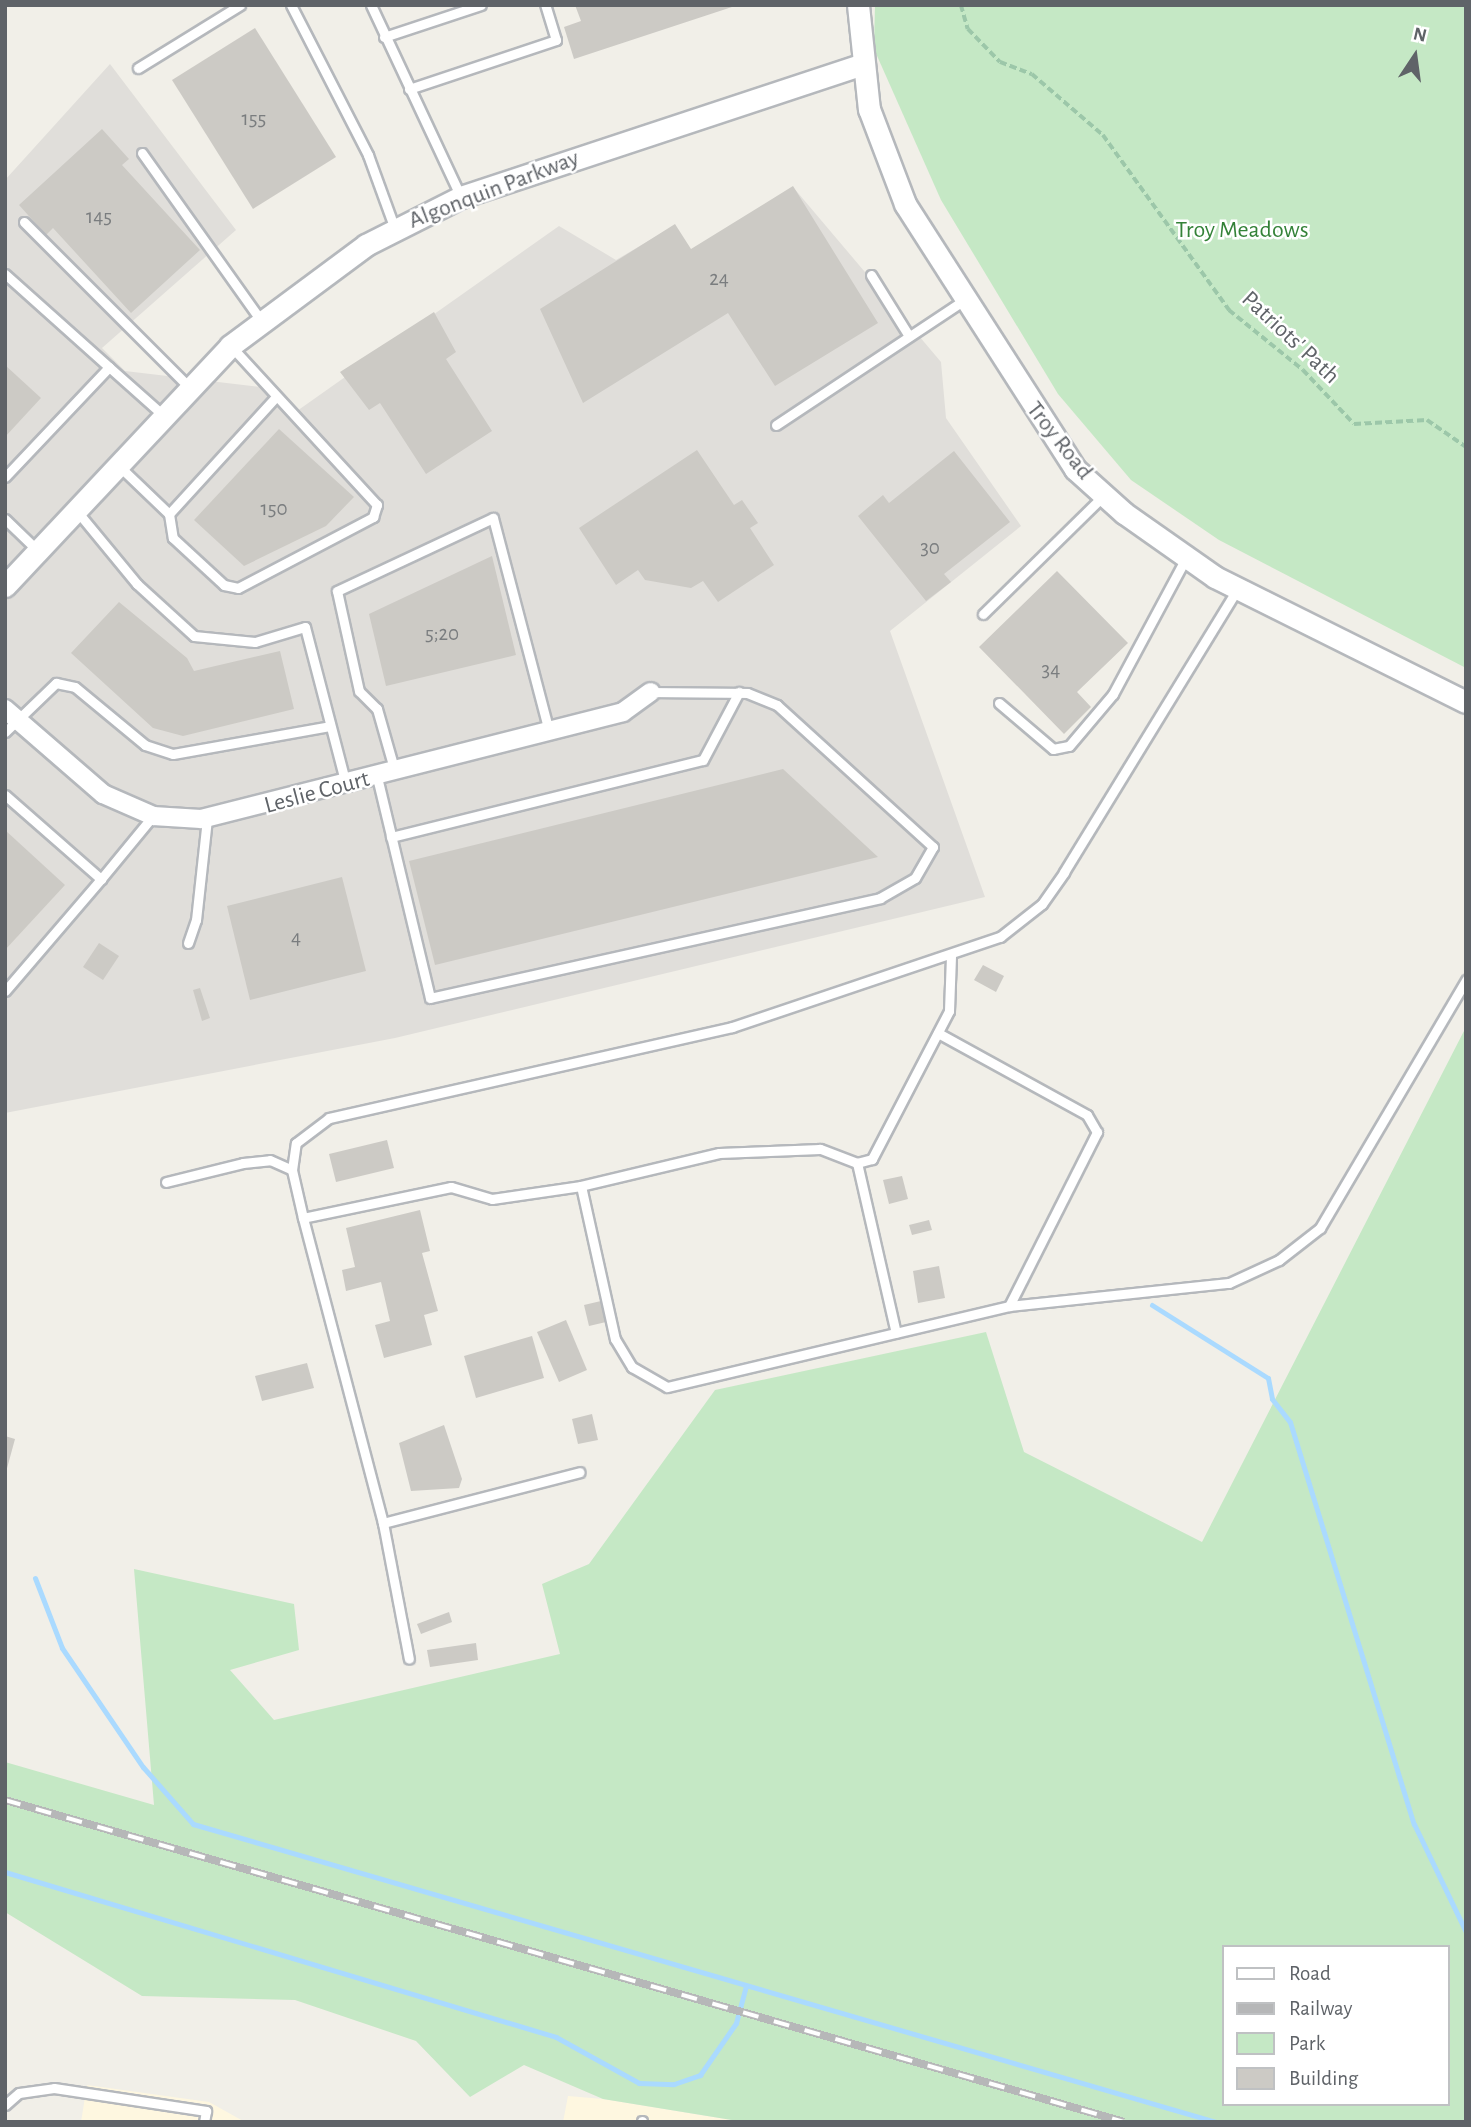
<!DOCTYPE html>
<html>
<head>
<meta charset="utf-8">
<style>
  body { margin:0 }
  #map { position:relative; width:1471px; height:2127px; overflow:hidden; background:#f1efe8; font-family:"Alegreya Sans",sans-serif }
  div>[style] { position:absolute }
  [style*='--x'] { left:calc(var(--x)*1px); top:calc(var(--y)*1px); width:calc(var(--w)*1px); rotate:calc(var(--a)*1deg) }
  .commercial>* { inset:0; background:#fef7e0 }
  .industrial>* { inset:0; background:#e0deda }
  .green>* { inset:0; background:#c5e8c5 }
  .stream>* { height:5px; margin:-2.5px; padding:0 2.5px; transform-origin:2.5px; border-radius:2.5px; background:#aadaff }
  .building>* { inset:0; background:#cccac5 }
  .path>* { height:3.5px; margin-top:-1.75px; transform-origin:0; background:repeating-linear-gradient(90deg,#9cc7a9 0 7px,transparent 0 10.5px) }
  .roads { filter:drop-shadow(2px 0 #b5b8bc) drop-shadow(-2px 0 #b5b8bc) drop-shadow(0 2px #b5b8bc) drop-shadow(0 -2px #b5b8bc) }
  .service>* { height:9px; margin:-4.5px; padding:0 4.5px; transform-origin:4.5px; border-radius:4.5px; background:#fff }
  .minor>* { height:18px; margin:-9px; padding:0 9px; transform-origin:9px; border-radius:9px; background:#fff }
  .tertiary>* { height:21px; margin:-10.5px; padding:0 10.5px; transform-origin:10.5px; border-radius:10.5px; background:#fff }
  .rail>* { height:8px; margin-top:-4px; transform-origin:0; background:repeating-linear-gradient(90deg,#fff 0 16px,#b6b7b8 0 32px); box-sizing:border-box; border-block:2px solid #b6b7b8 }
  span { translate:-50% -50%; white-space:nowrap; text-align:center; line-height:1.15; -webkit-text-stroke:5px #fff; paint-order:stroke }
  .number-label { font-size:21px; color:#7a7d7f }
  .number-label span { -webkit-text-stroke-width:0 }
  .street-label { font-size:24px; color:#5f6368 }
  .park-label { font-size:24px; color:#348238 }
  .frame { position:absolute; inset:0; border:7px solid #5f6368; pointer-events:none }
  .legend { position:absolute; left:1222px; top:1945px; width:228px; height:161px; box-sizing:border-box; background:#fff; border:2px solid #bfc1c3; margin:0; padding:9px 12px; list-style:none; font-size:21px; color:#5f6368 }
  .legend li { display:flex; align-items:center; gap:14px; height:35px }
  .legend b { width:35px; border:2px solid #bfc1c3 }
  .north { position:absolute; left:1380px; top:21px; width:70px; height:70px; -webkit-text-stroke:5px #fff; paint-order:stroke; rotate:13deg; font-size:19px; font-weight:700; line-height:28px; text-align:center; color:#5f6368 }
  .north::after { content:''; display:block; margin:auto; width:24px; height:32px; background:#5f6368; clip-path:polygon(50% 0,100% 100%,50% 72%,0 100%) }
</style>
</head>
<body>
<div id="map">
  <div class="commercial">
    <i style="clip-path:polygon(87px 2085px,209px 2102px,245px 2122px,81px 2122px)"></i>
    <i style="clip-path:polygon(568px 2096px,603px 2099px,744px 2122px,563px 2122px)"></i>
  </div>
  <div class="industrial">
    <i style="clip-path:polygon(110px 64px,236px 230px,102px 348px,125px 371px,278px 389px,297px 411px,559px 226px,616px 260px,672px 227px,688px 252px,793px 187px,941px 362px,946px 418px,1021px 526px,890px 631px,985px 897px,395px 1038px,5px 1113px,5px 180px)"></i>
  </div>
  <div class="green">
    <i style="clip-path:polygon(875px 5px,1466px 5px,1466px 668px,1219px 540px,1131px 480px,1058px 394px,941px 200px,874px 49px)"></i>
    <i style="clip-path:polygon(evenodd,1466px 1027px,1466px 2122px,744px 2122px,603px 2099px,524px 2065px,470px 2097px,416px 2041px,295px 2000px,142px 1996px,5px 1912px,5px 1762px,154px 1805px,134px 1569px,294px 1604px,299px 1650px,230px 1670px,274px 1720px,560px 1654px,542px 1584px,589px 1564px,715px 1390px,986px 1332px,1024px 1452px,1202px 1542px,1466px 1027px,1224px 1947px,1448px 1947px,1448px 2104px,1224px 2104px,1224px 1947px)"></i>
  </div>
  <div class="stream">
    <i style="--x:1152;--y:1305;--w:137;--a:32.2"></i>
    <i style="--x:1268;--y:1378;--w:21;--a:79"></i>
    <i style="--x:1272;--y:1399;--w:29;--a:52"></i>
    <i style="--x:1290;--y:1422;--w:421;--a:72.9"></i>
    <i style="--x:1414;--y:1824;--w:120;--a:64.3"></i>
    <i style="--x:35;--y:1578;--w:75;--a:68.9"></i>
    <i style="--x:62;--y:1648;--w:144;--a:55.8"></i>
    <i style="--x:143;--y:1767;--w:76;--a:48.7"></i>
    <i style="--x:193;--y:1824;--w:1066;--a:16.24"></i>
    <i style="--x:5;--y:1872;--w:575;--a:16.67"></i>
    <i style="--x:556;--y:2037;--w:95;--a:29"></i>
    <i style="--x:639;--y:2083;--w:35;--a:2"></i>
    <i style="--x:674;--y:2084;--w:28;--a:-19"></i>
    <i style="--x:700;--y:2075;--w:63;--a:-55.3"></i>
    <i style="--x:736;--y:2023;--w:38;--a:-75"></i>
  </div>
  <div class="building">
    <i style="clip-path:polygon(575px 5px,735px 5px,735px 6px,574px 59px,564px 27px,581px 21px)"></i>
    <i style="clip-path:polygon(255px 28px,336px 157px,253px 209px,172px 80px)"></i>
    <i style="clip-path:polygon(102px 129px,129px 159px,122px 165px,200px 250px,131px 313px,53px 228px,46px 235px,19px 205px)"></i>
    <i style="clip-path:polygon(793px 186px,878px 323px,775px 386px,728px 313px,583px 403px,540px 309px,675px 224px,691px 249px)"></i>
    <i style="clip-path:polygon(434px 312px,456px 352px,446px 359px,492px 431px,426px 474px,380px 403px,369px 410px,340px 372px)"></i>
    <i style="clip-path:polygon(5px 365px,41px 398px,5px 437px)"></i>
    <i style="clip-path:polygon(279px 429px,354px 497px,326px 526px,244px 566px,194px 520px)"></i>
    <i style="clip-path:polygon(697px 450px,734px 505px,742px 500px,758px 523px,750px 528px,774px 565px,718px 602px,703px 581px,691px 588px,645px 580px,638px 570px,616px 585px,579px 528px)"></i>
    <i style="clip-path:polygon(954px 451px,1010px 522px,944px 574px,951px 582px,926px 601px,858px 516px,883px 495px,889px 503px)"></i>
    <i style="clip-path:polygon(492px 556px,516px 655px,386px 686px,369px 614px)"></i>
    <i style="clip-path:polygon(1057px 571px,1128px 643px,1077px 692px,1091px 707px,1064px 734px,979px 647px)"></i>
    <i style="clip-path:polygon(119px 602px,187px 658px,194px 671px,280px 651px,294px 709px,183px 736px,153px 728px,71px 653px)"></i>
    <i style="clip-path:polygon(783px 769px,878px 857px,435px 965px,409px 861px)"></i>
    <i style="clip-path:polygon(5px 830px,65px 885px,5px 950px)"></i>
    <i style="clip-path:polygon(342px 877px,366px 971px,250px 1000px,227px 906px)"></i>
    <i style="clip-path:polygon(99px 943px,119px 956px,103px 980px,83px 967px)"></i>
    <i style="clip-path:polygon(983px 965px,1004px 976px,996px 992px,974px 980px)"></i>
    <i style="clip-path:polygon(200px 988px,210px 1018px,202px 1021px,193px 990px)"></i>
    <i style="clip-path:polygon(387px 1140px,394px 1168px,336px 1182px,329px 1154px)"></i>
    <i style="clip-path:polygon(902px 1176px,908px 1199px,889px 1204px,883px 1180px)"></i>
    <i style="clip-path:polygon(420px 1210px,430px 1251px,422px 1253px,438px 1311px,424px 1315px,432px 1345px,384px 1358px,375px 1325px,390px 1321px,381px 1282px,346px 1291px,342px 1270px,355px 1267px,346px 1228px)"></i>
    <i style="clip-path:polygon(929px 1220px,932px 1230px,912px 1235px,909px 1225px)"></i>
    <i style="clip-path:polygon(939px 1266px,945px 1298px,918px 1303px,913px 1271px)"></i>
    <i style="clip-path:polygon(601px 1301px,606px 1322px,589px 1326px,584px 1305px)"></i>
    <i style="clip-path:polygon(566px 1320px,587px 1370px,559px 1382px,537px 1332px)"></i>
    <i style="clip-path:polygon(532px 1336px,544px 1378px,476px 1398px,464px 1356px)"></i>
    <i style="clip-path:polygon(307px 1363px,314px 1388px,262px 1401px,255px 1376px)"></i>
    <i style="clip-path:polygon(592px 1414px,598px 1440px,578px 1444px,572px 1419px)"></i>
    <i style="clip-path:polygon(444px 1425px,462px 1479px,459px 1488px,411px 1491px,399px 1443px)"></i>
    <i style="clip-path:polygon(5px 1436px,15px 1439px,6px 1472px,5px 1472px)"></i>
    <i style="clip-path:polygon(449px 1612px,452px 1622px,421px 1634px,417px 1624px)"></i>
    <i style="clip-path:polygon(476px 1643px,478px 1660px,430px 1667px,427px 1650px)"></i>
  </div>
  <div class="path">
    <i style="--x:961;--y:5;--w:25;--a:74"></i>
    <i style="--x:968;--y:29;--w:46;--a:45.9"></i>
    <i style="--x:1000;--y:62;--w:34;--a:21"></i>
    <i style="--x:1032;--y:74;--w:94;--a:40.7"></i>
    <i style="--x:1103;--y:135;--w:216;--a:54.2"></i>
    <i style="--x:1229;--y:310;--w:95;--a:39"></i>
    <i style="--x:1303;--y:370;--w:74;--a:46.6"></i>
    <i style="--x:1354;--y:424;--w:73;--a:-3.1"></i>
    <i style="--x:1427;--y:420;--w:47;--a:34.7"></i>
  </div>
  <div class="roads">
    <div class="service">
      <i style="--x:291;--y:5;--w:169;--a:62.8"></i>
      <i style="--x:368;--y:155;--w:79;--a:70"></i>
      <i style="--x:371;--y:5;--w:212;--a:64.9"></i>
      <i style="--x:384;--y:37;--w:102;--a:-18.3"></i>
      <i style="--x:138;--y:68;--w:120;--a:-31.7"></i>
      <i style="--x:409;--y:89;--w:155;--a:-18.4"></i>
      <i style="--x:556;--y:40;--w:37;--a:-107"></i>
      <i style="--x:142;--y:153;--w:204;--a:54.6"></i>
      <i style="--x:24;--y:222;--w:233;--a:45"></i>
      <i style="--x:5;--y:274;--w:140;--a:41.8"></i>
      <i style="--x:871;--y:275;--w:72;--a:58.1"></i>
      <i style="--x:776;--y:425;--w:226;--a:-33.6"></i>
      <i style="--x:119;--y:466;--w:69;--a:43.8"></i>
      <i style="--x:169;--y:514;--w:24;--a:81"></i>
      <i style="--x:173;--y:538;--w:69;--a:42.7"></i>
      <i style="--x:224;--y:585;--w:14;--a:12"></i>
      <i style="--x:238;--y:588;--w:153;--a:-27.7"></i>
      <i style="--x:373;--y:517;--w:13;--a:-72"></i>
      <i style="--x:377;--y:505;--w:216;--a:-132.6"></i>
      <i style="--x:5;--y:477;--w:151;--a:-46.6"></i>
      <i style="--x:109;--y:367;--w:72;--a:41.6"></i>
      <i style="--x:76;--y:510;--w:96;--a:50.5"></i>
      <i style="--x:137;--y:584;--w:77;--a:42.4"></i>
      <i style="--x:194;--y:636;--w:61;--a:5.6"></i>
      <i style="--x:255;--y:642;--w:52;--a:-16.7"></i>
      <i style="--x:305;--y:627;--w:162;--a:75.4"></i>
      <i style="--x:169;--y:514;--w:157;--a:-47.6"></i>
      <i style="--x:5;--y:519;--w:45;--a:44.1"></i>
      <i style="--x:983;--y:614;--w:170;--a:-44.5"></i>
      <i style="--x:999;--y:703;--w:71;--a:40.4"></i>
      <i style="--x:1053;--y:749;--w:16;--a:-11"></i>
      <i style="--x:1069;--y:746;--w:68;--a:-49.8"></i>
      <i style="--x:1113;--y:694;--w:154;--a:-61.8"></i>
      <i style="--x:5;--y:732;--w:71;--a:-43.9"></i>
      <i style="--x:56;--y:683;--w:19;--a:12"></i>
      <i style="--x:75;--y:687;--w:91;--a:39.6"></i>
      <i style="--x:145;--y:745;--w:29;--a:18"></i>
      <i style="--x:173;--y:754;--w:159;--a:-10.1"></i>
      <i style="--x:395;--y:772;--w:66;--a:-105.9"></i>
      <i style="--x:377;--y:709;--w:25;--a:-135"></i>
      <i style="--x:359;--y:691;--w:102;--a:-102.4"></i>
      <i style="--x:337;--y:591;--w:172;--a:-25.1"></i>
      <i style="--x:493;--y:518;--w:220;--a:75.3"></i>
      <i style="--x:377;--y:777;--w:227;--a:76.5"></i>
      <i style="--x:430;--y:998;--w:461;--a:-12.5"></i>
      <i style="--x:880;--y:898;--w:40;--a:-29.7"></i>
      <i style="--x:915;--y:878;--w:36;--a:-60"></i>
      <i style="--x:933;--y:847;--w:211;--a:-137.7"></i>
      <i style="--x:777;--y:705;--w:32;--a:-158"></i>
      <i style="--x:747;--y:693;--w:96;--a:-179.4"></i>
      <i style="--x:5;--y:795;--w:128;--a:41.2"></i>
      <i style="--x:101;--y:879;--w:82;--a:-50.5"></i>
      <i style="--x:391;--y:837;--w:321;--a:-13.9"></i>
      <i style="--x:703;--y:760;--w:77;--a:-62.1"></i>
      <i style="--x:188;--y:943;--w:24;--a:-71"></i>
      <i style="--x:196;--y:920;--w:103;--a:-83.8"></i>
      <i style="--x:951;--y:956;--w:55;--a:92.1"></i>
      <i style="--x:949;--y:1011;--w:167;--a:117.5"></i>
      <i style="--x:872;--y:1159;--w:16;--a:165"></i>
      <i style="--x:857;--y:1163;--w:40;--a:-159"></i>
      <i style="--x:820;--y:1149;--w:101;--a:177.7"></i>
      <i style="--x:719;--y:1153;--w:142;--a:166.6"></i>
      <i style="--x:581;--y:1186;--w:90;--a:171.7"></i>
      <i style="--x:492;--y:1199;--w:43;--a:-163.7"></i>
      <i style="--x:451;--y:1187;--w:151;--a:168.2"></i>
      <i style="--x:303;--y:1218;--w:49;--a:-102.9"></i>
      <i style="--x:292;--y:1170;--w:27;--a:-82"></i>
      <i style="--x:296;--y:1143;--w:41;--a:-37.1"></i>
      <i style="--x:329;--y:1118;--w:413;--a:-12.7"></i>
      <i style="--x:732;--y:1027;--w:283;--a:-18.6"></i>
      <i style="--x:1000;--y:937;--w:53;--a:-38.2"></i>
      <i style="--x:1042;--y:904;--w:39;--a:-55"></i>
      <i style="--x:1064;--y:872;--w:331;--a:-58.5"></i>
      <i style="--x:5;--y:991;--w:148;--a:-49.4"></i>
      <i style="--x:938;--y:1033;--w:170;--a:28.8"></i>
      <i style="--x:1087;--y:1115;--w:20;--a:60"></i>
      <i style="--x:1097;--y:1132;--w:195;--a:116.8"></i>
      <i style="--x:857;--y:1163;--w:174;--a:77.1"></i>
      <i style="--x:166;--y:1182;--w:79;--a:-13.9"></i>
      <i style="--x:243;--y:1163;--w:27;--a:-6"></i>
      <i style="--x:270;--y:1160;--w:24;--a:24"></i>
      <i style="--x:581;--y:1186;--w:157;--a:77.5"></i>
      <i style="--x:615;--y:1339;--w:33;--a:59"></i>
      <i style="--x:632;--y:1367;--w:40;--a:29.7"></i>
      <i style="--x:667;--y:1387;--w:351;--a:-13.3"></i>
      <i style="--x:1009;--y:1306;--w:221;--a:-6"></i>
      <i style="--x:1229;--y:1283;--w:55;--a:-24.7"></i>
      <i style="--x:1279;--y:1260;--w:52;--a:-38"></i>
      <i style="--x:1320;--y:1228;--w:288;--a:-59.5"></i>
      <i style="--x:303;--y:1218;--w:315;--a:75.3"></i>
      <i style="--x:383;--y:1523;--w:203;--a:-14.5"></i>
      <i style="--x:383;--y:1523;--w:138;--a:79.2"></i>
      <i style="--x:5;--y:2105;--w:18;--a:-41"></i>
      <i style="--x:19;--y:2093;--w:35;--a:-8"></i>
      <i style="--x:54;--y:2088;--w:154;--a:8.6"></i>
      <i style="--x:206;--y:2111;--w:11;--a:100"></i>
      <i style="--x:642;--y:2122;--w:1;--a:-90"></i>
    </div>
    <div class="minor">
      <i style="--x:5;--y:709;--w:130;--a:40.9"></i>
      <i style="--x:103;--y:794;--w:55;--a:23.7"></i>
      <i style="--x:153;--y:816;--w:48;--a:3.6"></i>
      <i style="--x:201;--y:819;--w:435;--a:-14.2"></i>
      <i style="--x:623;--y:712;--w:34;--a:-36"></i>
    </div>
    <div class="tertiary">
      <i style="--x:858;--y:5;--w:105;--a:84"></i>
      <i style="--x:869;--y:109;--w:102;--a:69.2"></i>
      <i style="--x:905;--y:204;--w:315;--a:57.3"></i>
      <i style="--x:1075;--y:469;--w:66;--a:41.9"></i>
      <i style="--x:1124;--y:513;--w:111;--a:35.1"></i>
      <i style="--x:1215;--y:577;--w:280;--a:26.5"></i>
      <i style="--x:5;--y:586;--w:329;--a:-46.8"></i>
      <i style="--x:230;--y:346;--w:169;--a:-36.6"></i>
      <i style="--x:366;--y:245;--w:106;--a:-26.8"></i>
      <i style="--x:461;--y:197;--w:419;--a:-18.3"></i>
    </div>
  </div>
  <div class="rail">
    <i style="--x:5;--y:1800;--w:1164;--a:16.05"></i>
  </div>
  <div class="number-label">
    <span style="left:254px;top:119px">155</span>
    <span style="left:99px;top:217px">145</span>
    <span style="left:719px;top:279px">24</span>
    <span style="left:274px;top:509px">150</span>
    <span style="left:930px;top:548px">30</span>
    <span style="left:442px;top:634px">5;20</span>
    <span style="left:1051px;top:670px">34</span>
    <span style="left:296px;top:938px">4</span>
  </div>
  <div class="street-label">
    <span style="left:494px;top:190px;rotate:-21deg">Algonquin Parkway</span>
    <span style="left:1290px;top:338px;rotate:43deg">Patriots' Path</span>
    <span style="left:1059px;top:441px;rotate:52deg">Troy Road</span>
    <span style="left:317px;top:793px;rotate:-15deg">Leslie Court</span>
  </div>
  <div class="park-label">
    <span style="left:1242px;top:231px">Troy Meadows</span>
  </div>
  <div class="frame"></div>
  <ul class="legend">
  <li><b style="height:9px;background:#fff"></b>Road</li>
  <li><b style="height:9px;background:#b6b7b8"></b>Railway</li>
  <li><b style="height:19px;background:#c5e8c5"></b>Park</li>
  <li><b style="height:19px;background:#cccac5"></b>Building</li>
  </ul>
  <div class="north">N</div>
</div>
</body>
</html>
